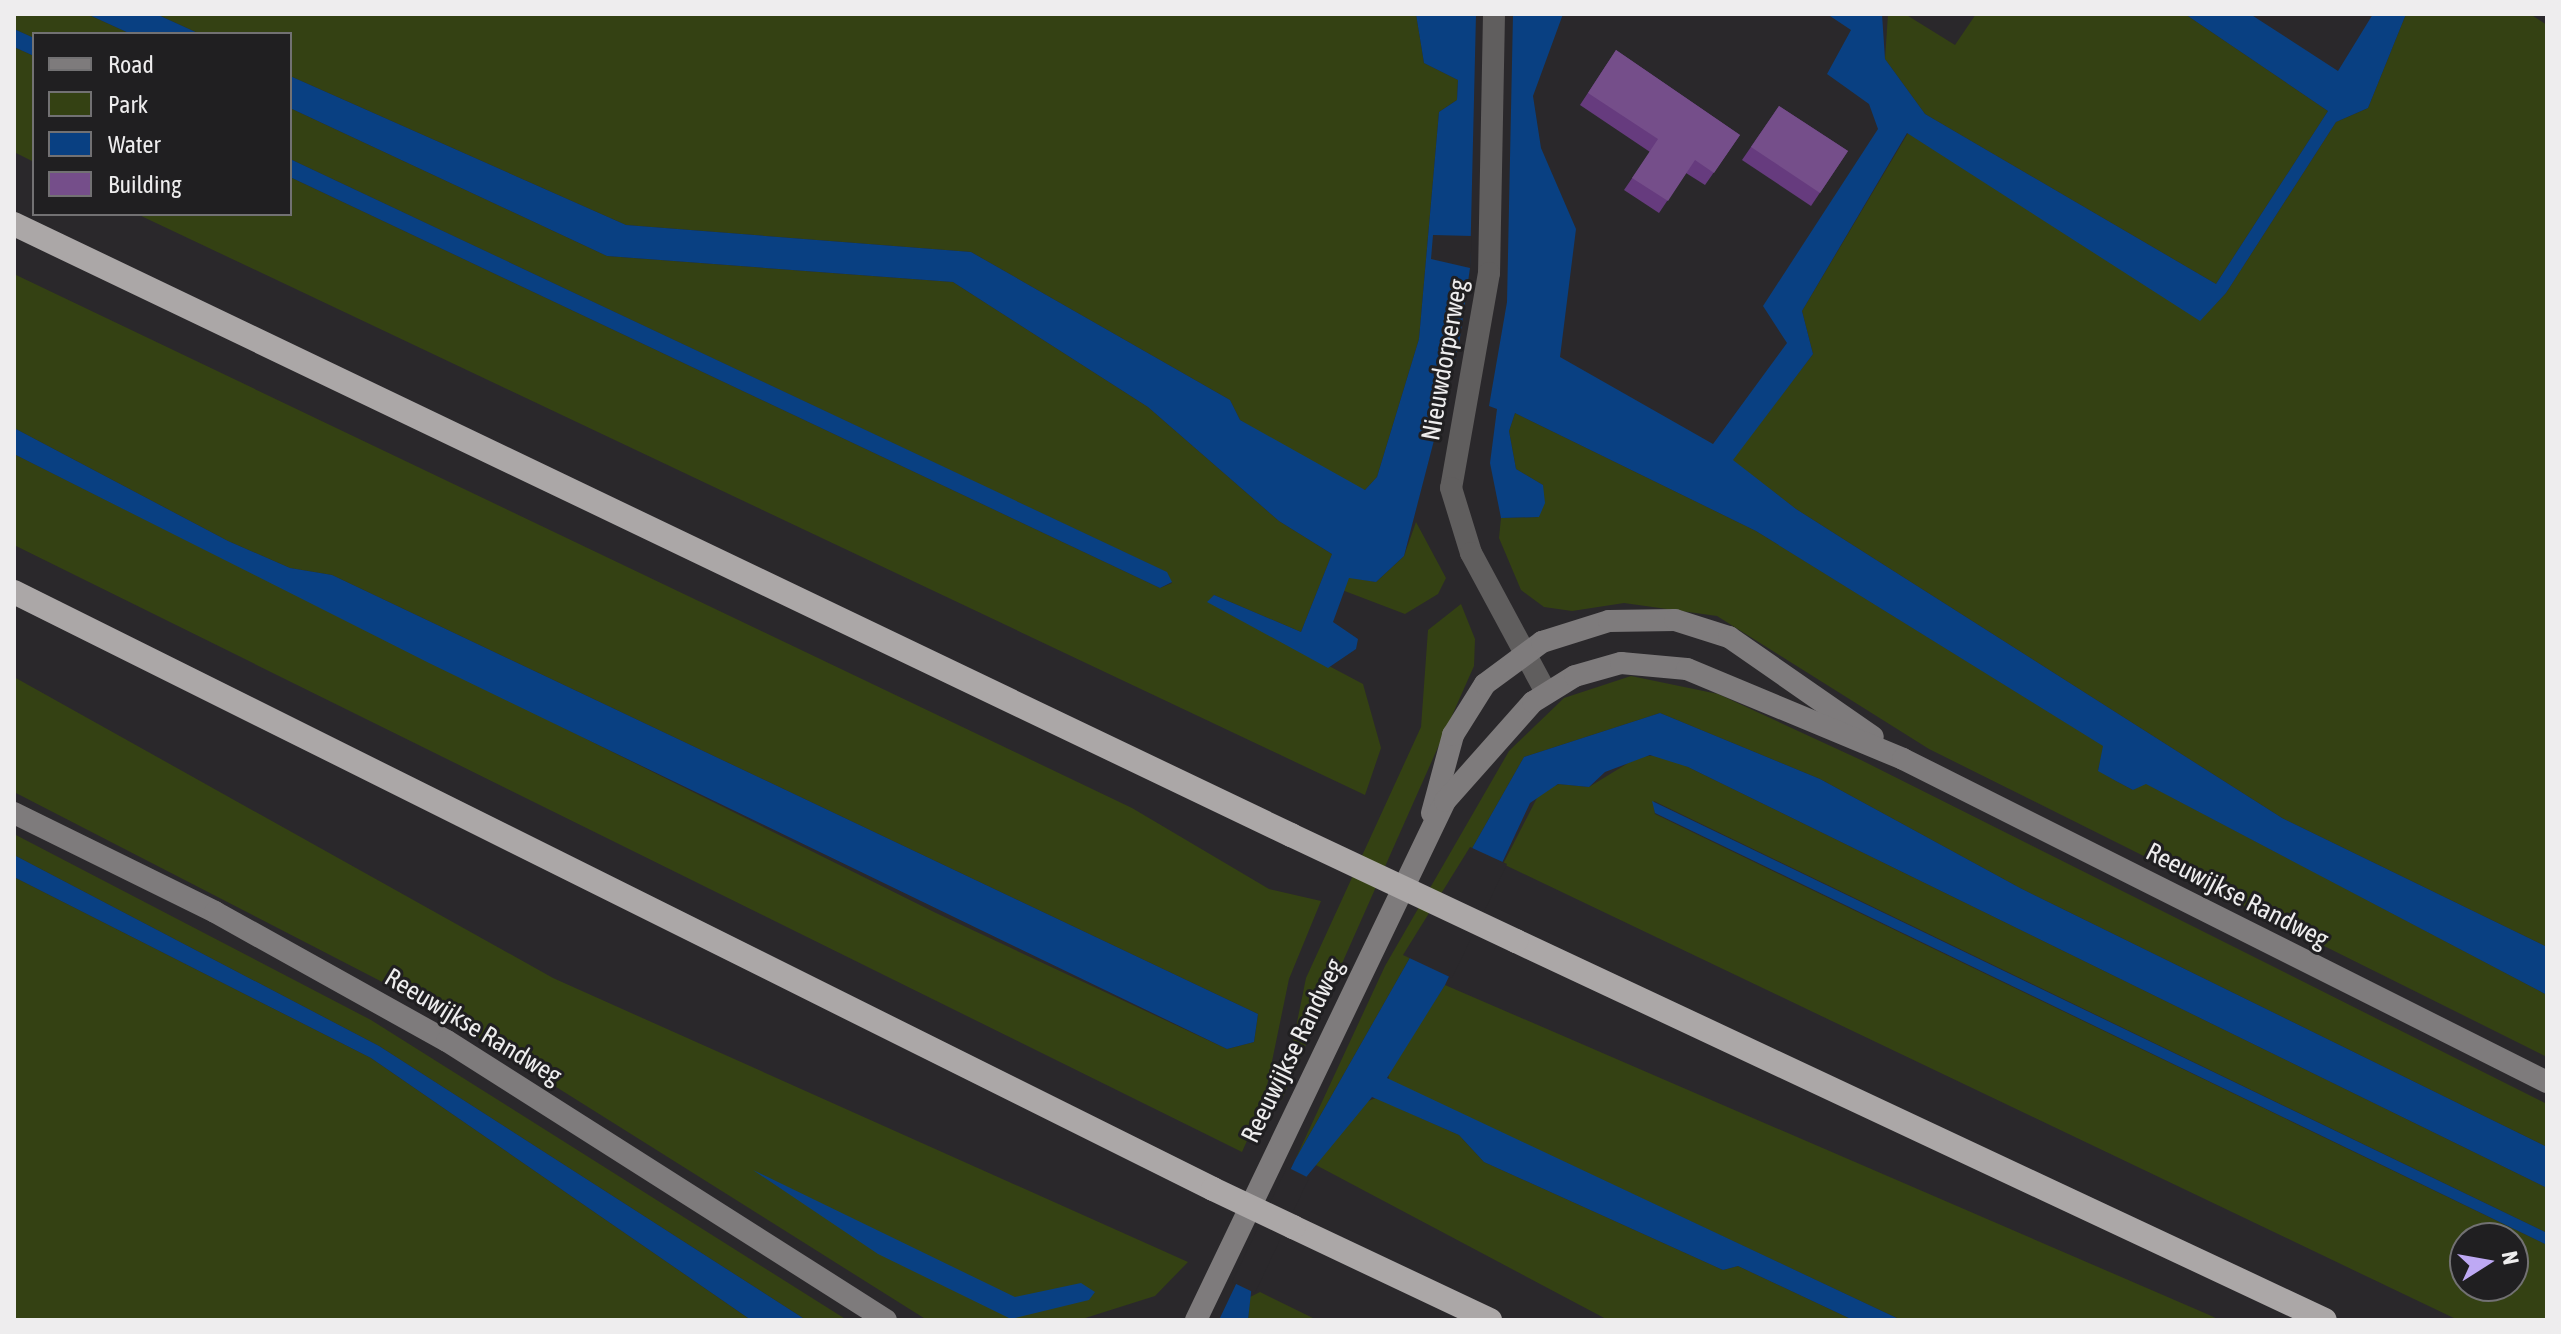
<!DOCTYPE html>
<html>
<head>
<meta charset="utf-8">
<style>
  body { margin:0 }
  #map { position:relative; width:2561px; height:1334px; overflow:hidden; background:#2a282b; font-family:"Asap Condensed",sans-serif }
  div>[style] { position:absolute }
  [style*='--x'] { left:calc(var(--x)*1px); top:calc(var(--y)*1px); width:calc(var(--w)*1px); rotate:calc(var(--a)*1deg) }
  .green>* { inset:0; background:#344113 }
  .water>* { inset:0; background:#094082 }
  .pier>* { inset:0; background:#2a282b }
  .tertiary>* { height:22px; margin:-11px; padding:0 11px; transform-origin:11px; border-radius:11px; background:#605e5e }
  .secondary>* { height:22px; margin:-11px; padding:0 11px; transform-origin:11px; border-radius:11px; background:#7e7b7c }
  .motorway>* { height:24px; margin:-12px; padding:0 12px; transform-origin:12px; border-radius:12px; background:#aba7a7 }
  .motorway-bridge>* { height:24px; margin:-12px; padding:0 12px; transform-origin:12px; border-radius:12px; background:#aba7a7 }
  .wall>* { inset:0; background:#663b7e }
  .building>* { inset:0; background:#754e8a }
  span { translate:-50% -50%; white-space:nowrap; text-align:center; line-height:1.15; -webkit-text-stroke:6px #201f21; paint-order:stroke }
  .street-label { font-size:26px; color:#eeedee }
  .frame { position:absolute; inset:0; border:16px solid #eeedee; pointer-events:none }
  .legend { position:absolute; left:32px; top:32px; width:260px; height:184px; box-sizing:border-box; background:#201f21; border:2px solid #727173; margin:0; padding:10px 14px; list-style:none; font-size:24px; color:#eeedee }
  .legend li { display:flex; align-items:center; gap:16px; height:40px }
  .legend b { width:40px; border:2px solid #727173 }
  .north { position:absolute; left:2449px; top:1222px; width:80px; height:80px; box-sizing:border-box; background:#201f21; border:2px solid #727173; border-radius:50%; rotate:79deg; font-size:22px; font-weight:700; line-height:32px; text-align:center; color:#eeedee }
  .north::after { content:''; display:block; margin:auto; width:28px; height:36px; background:#bea9f4; clip-path:polygon(50% 0,100% 100%,50% 72%,0 100%) }
</style>
</head>
<body>
<div id="map">
  <div class="green">
    <i style="clip-path:polygon(14px 14px,87px 14px,131px 34px,34px 38px,14px 29px)"></i>
    <i style="clip-path:polygon(156px 14px,1416px 14px,1424px 63px,1458px 80px,1457px 100px,1439px 112px,1419px 339px,1377px 477px,1365px 490px,1347px 487px,1240px 420px,1230px 400px,971px 252px,626px 225px,290px 76px,290px 34px,200px 34px)"></i>
    <i style="clip-path:polygon(1888px 14px,1905px 14px,1955px 45px,1976px 14px,2185px 14px,2328px 111px,2216px 284px,1925px 114px,1885px 59px)"></i>
    <i style="clip-path:polygon(2406px 14px,2530px 14px,2547px 25px,2547px 947px,2282px 818px,1796px 509px,1732px 460px,1813px 354px,1802px 311px,1908px 133px,2200px 320px,2226px 293px,2336px 122px,2368px 108px)"></i>
    <i style="clip-path:polygon(14px 47px,34px 56px,34px 162px,14px 152px)"></i>
    <i style="clip-path:polygon(290px 108px,607px 256px,953px 282px,1148px 407px,1279px 521px,1332px 554px,1301px 632px,1214px 595px,1208px 602px,1363px 684px,1381px 748px,1365px 795px,137px 214px,290px 214px,290px 177px,1160px 588px,1172px 583px,1166px 572px,290px 159px)"></i>
    <i style="clip-path:polygon(14px 274px,1132px 808px,1269px 889px,1321px 901px,1289px 979px,1263px 1105px,1242px 1152px,14px 545px,14px 454px,936px 913px,1227px 1049px,1254px 1042px,1258px 1014px,332px 575px,290px 568px,228px 541px,14px 428px)"></i>
    <i style="clip-path:polygon(1515px 413px,1756px 531px,2104px 746px,2098px 770px,2116px 781px,2133px 790px,2145px 783px,2547px 995px,2547px 1057px,1929px 749px,1717px 616px,1624px 603px,1572px 611px,1544px 607px,1521px 590px,1499px 538px,1501px 518px,1539px 517px,1543px 485px,1516px 469px,1509px 431px)"></i>
    <i style="clip-path:polygon(1416px 522px,1446px 578px,1438px 594px,1405px 614px,1342px 590px,1349px 577px,1376px 582px,1404px 556px)"></i>
    <i style="clip-path:polygon(1461px 604px,1475px 639px,1474px 666px,1281px 1101px,1306px 978px,1421px 727px,1428px 630px)"></i>
    <i style="clip-path:polygon(1631px 676px,1718px 694px,1861px 760px,2547px 1104px,2547px 1147px,2020px 888px,1820px 779px,1660px 713px,1524px 757px,1295px 1160px,1385px 966px,1509px 751px,1564px 698px)"></i>
    <i style="clip-path:polygon(14px 677px,553px 978px,1188px 1262px,1155px 1296px,1079px 1320px,927px 1320px,421px 1002px,14px 792px)"></i>
    <i style="clip-path:polygon(evenodd,1638px 757px,1659px 755px,1688px 767px,2547px 1188px,2547px 1233px,1654px 801px,1655px 814px,2547px 1245px,2547px 1320px,2458px 1320px,1503px 864px,1540px 792px,1559px 784px,1589px 787px,1638px 757px,2465px 1238px,2513px 1238px,2513px 1286px,2465px 1286px,2465px 1238px)"></i>
    <i style="clip-path:polygon(14px 834px,371px 1020px,847px 1320px,806px 1320px,379px 1046px,14px 855px)"></i>
    <i style="clip-path:polygon(14px 877px,371px 1058px,751px 1320px,14px 1320px)"></i>
    <i style="clip-path:polygon(1445px 985px,2207px 1314px,2220px 1320px,1901px 1320px,1389px 1080px,1388px 1071px)"></i>
    <i style="clip-path:polygon(1376px 1098px,1459px 1135px,1484px 1162px,1723px 1270px,1738px 1266px,1853px 1320px,1608px 1320px,1314px 1164px,1360px 1104px)"></i>
    <i style="clip-path:polygon(1260px 1292px,1317px 1320px,1248px 1320px,1250px 1297px)"></i>
  </div>
  <div class="water">
    <i style="clip-path:polygon(87px 14px,156px 14px,200px 34px,131px 34px)"></i>
    <i style="clip-path:polygon(1416px 14px,1476px 14px,1470px 268px,1459px 344px,1404px 556px,1376px 582px,1349px 578px,1333px 622px,1358px 639px,1356px 649px,1328px 668px,1207px 602px,1214px 595px,1301px 632px,1332px 554px,1279px 521px,1148px 407px,953px 282px,607px 256px,290px 108px,290px 76px,626px 225px,971px 252px,1230px 400px,1240px 420px,1365px 490px,1377px 477px,1419px 339px,1439px 112px,1457px 100px,1458px 80px,1424px 63px)"></i>
    <i style="clip-path:polygon(1513px 14px,1563px 14px,1533px 96px,1541px 148px,1576px 229px,1560px 357px,1713px 444px,1787px 343px,1763px 306px,1878px 129px,1869px 104px,1827px 74px,1851px 30px,1827px 14px,1882px 14px,1885px 59px,1925px 114px,2216px 284px,2328px 111px,2185px 14px,2250px 14px,2338px 71px,2373px 14px,2406px 14px,2368px 108px,2336px 122px,2226px 293px,2200px 321px,1907px 133px,1802px 311px,1813px 354px,1733px 460px,1796px 509px,2282px 818px,2547px 947px,2547px 995px,2146px 784px,2133px 790px,2116px 781px,2098px 771px,2103px 746px,1756px 531px,1515px 413px,1509px 431px,1516px 469px,1543px 485px,1545px 503px,1539px 517px,1501px 518px,1490px 463px,1497px 409px,1489px 406px,1507px 302px)"></i>
    <i style="clip-path:polygon(14px 29px,34px 38px,34px 56px,14px 47px)"></i>
    <i style="clip-path:polygon(290px 159px,1167px 572px,1172px 582px,1160px 588px,290px 177px)"></i>
    <i style="clip-path:polygon(14px 428px,228px 541px,290px 568px,332px 575px,1258px 1014px,1254px 1042px,1227px 1049px,429px 663px,14px 454px)"></i>
    <i style="clip-path:polygon(1660px 713px,1820px 779px,2020px 888px,2547px 1147px,2547px 1188px,1688px 767px,1650px 755px,1605px 772px,1589px 787px,1558px 784px,1530px 803px,1445px 985px,1387px 1078px,1901px 1320px,1853px 1320px,1738px 1266px,1723px 1270px,1484px 1162px,1459px 1135px,1372px 1097px,1298px 1187px,1252px 1284px,1248px 1320px,1219px 1320px,1295px 1160px,1524px 757px)"></i>
    <i style="clip-path:polygon(1652px 801px,2547px 1233px,2547px 1245px,1655px 813px)"></i>
    <i style="clip-path:polygon(14px 855px,379px 1046px,806px 1320px,751px 1320px,371px 1058px,14px 877px)"></i>
    <i style="clip-path:polygon(753px 1170px,1015px 1297px,1081px 1283px,1095px 1292px,1089px 1300px,1011px 1319px,878px 1254px)"></i>
  </div>
  <div class="pier">
    <i style="clip-path:polygon(1433px 235px,1472px 236px,1470px 268px,1431px 259px)"></i>
    <i style="clip-path:polygon(1470px 847px,1507px 864px,1452px 978px,1403px 955px)"></i>
    <i style="clip-path:polygon(1287px 1167px,1309px 1178px,1255px 1293px,1232px 1282px)"></i>
  </div>
  <div class="tertiary">
    <i style="--x:1494;--y:14;--w:259;--a:91.1"></i>
    <i style="--x:1489;--y:273;--w:218;--a:100"></i>
    <i style="--x:1451;--y:488;--w:68;--a:72.9"></i>
    <i style="--x:1471;--y:553;--w:158;--a:61.7"></i>
  </div>
  <div class="secondary">
    <i style="--x:14;--y:813;--w:224;--a:26.2"></i>
    <i style="--x:215;--y:912;--w:265;--a:29.1"></i>
    <i style="--x:447;--y:1041;--w:520;--a:32.44"></i>
    <i style="--x:1432;--y:813;--w:81;--a:-74.9"></i>
    <i style="--x:1453;--y:735;--w:60;--a:-57.9"></i>
    <i style="--x:1485;--y:684;--w:71;--a:-36.4"></i>
    <i style="--x:1542;--y:642;--w:70;--a:-17.4"></i>
    <i style="--x:1609;--y:621;--w:66;--a:-0.9"></i>
    <i style="--x:1675;--y:620;--w:57;--a:17.5"></i>
    <i style="--x:1729;--y:637;--w:175;--a:34.8"></i>
    <i style="--x:1196;--y:1320;--w:576;--a:-64.37"></i>
    <i style="--x:1445;--y:801;--w:132;--a:-48.4"></i>
    <i style="--x:1533;--y:702;--w:49;--a:-31.8"></i>
    <i style="--x:1575;--y:676;--w:48;--a:-15.8"></i>
    <i style="--x:1621;--y:663;--w:66;--a:5.2"></i>
    <i style="--x:1687;--y:669;--w:234;--a:22.6"></i>
    <i style="--x:1903;--y:759;--w:720;--a:26.64"></i>
  </div>
  <div class="motorway">
    <i style="--x:14;--y:224;--w:1416;--a:25.57"></i>
    <i style="--x:14;--y:592;--w:1339;--a:26.47"></i>
    <i style="--x:1516;--y:941;--w:893;--a:25.1"></i>
    <i style="--x:1293;--y:1227;--w:218;--a:25.3"></i>
  </div>
  <div class="motorway-bridge">
    <i style="--x:1291;--y:835;--w:249;--a:25.2"></i>
    <i style="--x:1213;--y:1189;--w:89;--a:25.4"></i>
  </div>
  <div class="wall">
    <i style="clip-path:polygon(1616px 50px,1740px 135px,1705px 185px,1686px 173px,1659px 213px,1624px 190px,1650px 152px,1580px 105px)"></i>
    <i style="clip-path:polygon(1779px 106px,1848px 151px,1811px 206px,1742px 160px)"></i>
  </div>
  <div class="building">
    <i style="clip-path:polygon(1616px 50px,1740px 135px,1714px 173px,1695px 160px,1668px 201px,1632px 178px,1658px 139px,1588px 93px)"></i>
    <i style="clip-path:polygon(1779px 106px,1848px 151px,1820px 193px,1751px 147px)"></i>
  </div>
  <div class="street-label">
    <span style="left:1445px;top:360px;rotate:-80deg">Nieuwdorperweg</span>
    <span style="left:2237px;top:896px;rotate:27deg">Reeuwijkse Randweg</span>
    <span style="left:473px;top:1027px;rotate:31deg">Reeuwijkse Randweg</span>
    <span style="left:1293px;top:1051px;rotate:-64deg">Reeuwijkse Randweg</span>
  </div>
  <div class="frame"></div>
  <ul class="legend">
  <li><b style="height:10px;background:#7e7b7c"></b>Road</li>
  <li><b style="height:22px;background:#344113"></b>Park</li>
  <li><b style="height:22px;background:#094082"></b>Water</li>
  <li><b style="height:22px;background:#754e8a"></b>Building</li>
  </ul>
  <div class="north">N</div>
</div>
</body>
</html>
